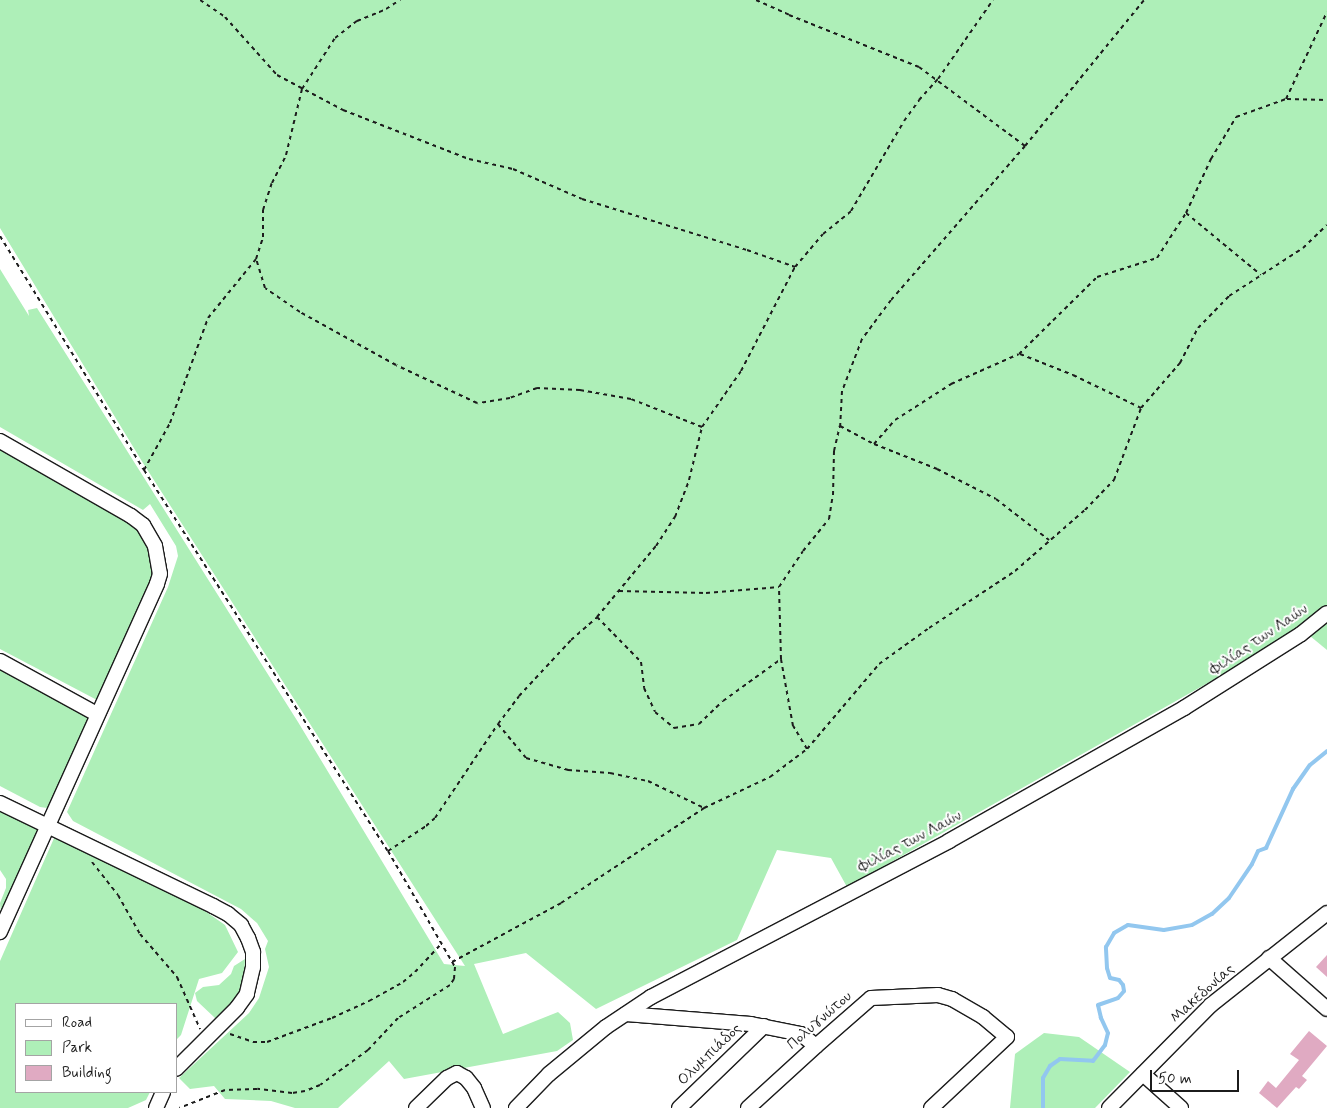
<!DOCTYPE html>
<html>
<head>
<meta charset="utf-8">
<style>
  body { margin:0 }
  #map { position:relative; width:1327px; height:1108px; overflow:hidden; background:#fff; font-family:Mynerve,sans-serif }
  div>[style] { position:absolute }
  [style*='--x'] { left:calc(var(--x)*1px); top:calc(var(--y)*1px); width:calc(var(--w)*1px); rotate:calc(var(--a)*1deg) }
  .green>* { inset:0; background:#aeefb8 }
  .stream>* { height:4px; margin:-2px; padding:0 2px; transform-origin:2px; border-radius:2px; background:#92c7ef }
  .building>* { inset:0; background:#e0aac2 }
  .path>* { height:2px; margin-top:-1px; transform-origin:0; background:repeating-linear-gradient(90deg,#1c1c1c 0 4px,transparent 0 8px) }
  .roads { filter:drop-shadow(1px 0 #1c1c1c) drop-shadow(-1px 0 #1c1c1c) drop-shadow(0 1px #1c1c1c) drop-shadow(0 -1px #1c1c1c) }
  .minor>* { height:14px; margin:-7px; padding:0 7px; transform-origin:7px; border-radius:7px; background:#fff }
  span { translate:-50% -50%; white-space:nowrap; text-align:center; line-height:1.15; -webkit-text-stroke:4px #fff; paint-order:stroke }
  .street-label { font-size:15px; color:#1c1c1c }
  .legend { position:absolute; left:15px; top:1003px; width:162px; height:90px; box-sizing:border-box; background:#fff; border:1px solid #a4a4a4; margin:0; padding:6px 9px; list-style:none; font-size:15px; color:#1c1c1c }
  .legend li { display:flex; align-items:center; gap:10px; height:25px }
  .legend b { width:25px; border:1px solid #a4a4a4 }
  .scale { position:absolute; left:1150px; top:1070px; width:89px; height:22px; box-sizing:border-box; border:2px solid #1c1c1c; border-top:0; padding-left:6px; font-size:15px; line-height:18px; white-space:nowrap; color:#1c1c1c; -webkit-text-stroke:4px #fff; paint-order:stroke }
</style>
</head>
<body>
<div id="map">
  <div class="green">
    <i style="clip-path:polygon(0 0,1327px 0,1327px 605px,1299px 628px,1259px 654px,847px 887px,831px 858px,777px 850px,737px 940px,596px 1009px,526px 953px,474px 964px,503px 1034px,558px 1012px,570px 1023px,573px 1040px,557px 1051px,404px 1079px,389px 1061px,338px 1108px,295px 1108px,271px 1101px,225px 1099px,214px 1086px,190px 1089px,179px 1078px,249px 1013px,259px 998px,269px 967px,265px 949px,268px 941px,257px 923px,241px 909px,73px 821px,67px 812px,168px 587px,178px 556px,176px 546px,150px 504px,143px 510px,0 427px,0 269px,29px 316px,28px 310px,37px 308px,298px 722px,444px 964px,465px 966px,143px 463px,0 228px)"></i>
    <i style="clip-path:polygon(0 446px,127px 517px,139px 531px,154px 560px,152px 585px,97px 700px,0 649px)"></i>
    <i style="clip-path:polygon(1327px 622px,1327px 650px,1310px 636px)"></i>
    <i style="clip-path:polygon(0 663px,88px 714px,88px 718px,52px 804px,47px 808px,40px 807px,0 786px)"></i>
    <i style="clip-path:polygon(0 809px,37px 828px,38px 834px,1px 914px,0 903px,6px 888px,6px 879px,0 870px)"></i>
    <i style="clip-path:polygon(55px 836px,195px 904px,225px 925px,238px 952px,222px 973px,199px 979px,181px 1035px,176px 1040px,176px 1004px,16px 1004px,16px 1092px,150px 1092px,146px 1100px,128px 1108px,0 1108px,0 961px)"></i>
    <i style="clip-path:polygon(245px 959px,244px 982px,238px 995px,221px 1016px,215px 1018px,197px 1001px,195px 993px,203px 987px,219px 985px,231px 974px,234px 966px)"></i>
    <i style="clip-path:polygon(1044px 1033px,1079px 1037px,1130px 1072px,1095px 1108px,1010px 1108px,1015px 1054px)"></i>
  </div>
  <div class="stream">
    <i style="--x:1043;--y:1108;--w:30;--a:-90"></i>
    <i style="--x:1043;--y:1078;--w:14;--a:-60"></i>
    <i style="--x:1050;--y:1066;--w:12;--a:-35"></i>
    <i style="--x:1060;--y:1059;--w:33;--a:3"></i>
    <i style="--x:1093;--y:1061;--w:20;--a:-53"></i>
    <i style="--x:1105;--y:1045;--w:12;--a:-76"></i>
    <i style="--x:1108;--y:1033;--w:17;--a:-115"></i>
    <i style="--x:1101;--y:1018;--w:13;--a:-103"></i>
    <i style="--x:1098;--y:1005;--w:21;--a:-19"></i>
    <i style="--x:1118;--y:998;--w:9;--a:-49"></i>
    <i style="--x:1124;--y:991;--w:6;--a:-99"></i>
    <i style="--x:1123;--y:985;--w:6;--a:-129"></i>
    <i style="--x:1119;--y:980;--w:9;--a:-167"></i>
    <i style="--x:1110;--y:978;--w:10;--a:-107"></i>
    <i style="--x:1107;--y:968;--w:21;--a:-93"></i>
    <i style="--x:1106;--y:947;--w:16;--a:-60"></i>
    <i style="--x:1114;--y:933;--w:16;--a:-30"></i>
    <i style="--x:1128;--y:925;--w:36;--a:8"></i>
    <i style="--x:1164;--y:930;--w:28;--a:-10"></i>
    <i style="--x:1192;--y:925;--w:23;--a:-29"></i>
    <i style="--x:1212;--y:914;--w:23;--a:-43"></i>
    <i style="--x:1229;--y:898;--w:41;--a:-55.9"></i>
    <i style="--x:1252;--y:864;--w:14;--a:-65"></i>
    <i style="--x:1258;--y:851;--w:9;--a:-21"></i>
    <i style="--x:1266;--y:848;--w:65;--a:-65.4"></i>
    <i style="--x:1293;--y:789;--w:29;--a:-55"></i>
    <i style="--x:1310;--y:765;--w:22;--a:-39"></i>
  </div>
  <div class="building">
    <i style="clip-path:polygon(1327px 955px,1327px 977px,1316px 967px)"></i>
    <i style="clip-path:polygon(1309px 1031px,1327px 1046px,1302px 1076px,1307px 1080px,1299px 1089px,1296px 1087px,1277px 1108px,1259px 1093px,1268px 1081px,1276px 1088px,1299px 1060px,1290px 1054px)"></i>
  </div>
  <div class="path">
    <i style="--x:200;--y:0;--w:30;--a:34"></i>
    <i style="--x:225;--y:17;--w:78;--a:48.1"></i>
    <i style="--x:277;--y:75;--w:75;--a:27.9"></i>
    <i style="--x:343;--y:110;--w:135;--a:21.3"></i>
    <i style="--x:469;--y:159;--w:45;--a:12.8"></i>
    <i style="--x:513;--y:169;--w:75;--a:23.5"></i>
    <i style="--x:582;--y:199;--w:173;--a:17.2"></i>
    <i style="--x:747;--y:250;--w:51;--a:19.5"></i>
    <i style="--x:756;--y:0;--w:36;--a:24"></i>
    <i style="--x:789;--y:15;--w:140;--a:21.8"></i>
    <i style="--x:919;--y:67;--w:132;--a:36.7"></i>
    <i style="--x:1025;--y:146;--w:204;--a:131"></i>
    <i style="--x:891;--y:300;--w:49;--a:126.6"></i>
    <i style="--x:862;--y:339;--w:56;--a:111"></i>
    <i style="--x:842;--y:391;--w:35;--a:93"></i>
    <i style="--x:840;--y:426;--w:38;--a:28"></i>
    <i style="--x:874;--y:444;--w:32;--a:-49"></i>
    <i style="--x:895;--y:420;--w:67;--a:-32.7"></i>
    <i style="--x:951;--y:384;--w:74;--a:-23.8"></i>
    <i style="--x:1019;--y:354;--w:110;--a:-44.6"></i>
    <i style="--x:1097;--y:277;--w:63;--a:-17.6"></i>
    <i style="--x:1157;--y:258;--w:54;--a:-57.2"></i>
    <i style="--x:1186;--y:213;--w:60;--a:-65.2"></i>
    <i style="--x:1211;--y:159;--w:49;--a:-59.2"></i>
    <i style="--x:1236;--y:117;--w:53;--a:-19.8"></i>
    <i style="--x:1286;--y:99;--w:96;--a:-64.8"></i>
    <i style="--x:1287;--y:99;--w:40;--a:1.4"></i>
    <i style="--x:1025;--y:146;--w:188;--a:-50.8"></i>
    <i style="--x:1186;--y:213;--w:97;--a:39.6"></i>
    <i style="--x:0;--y:236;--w:275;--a:58.4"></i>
    <i style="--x:144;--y:470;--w:452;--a:57.4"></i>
    <i style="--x:388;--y:851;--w:134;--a:60"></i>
    <i style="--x:455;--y:967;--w:12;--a:95"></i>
    <i style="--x:454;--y:979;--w:7;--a:124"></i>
    <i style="--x:450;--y:985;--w:62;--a:147.6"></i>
    <i style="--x:398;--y:1018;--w:44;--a:133.2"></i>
    <i style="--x:368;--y:1050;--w:59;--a:143.9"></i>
    <i style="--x:320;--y:1085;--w:16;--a:158"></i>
    <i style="--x:305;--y:1091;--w:13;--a:171"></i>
    <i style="--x:292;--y:1093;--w:35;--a:-173"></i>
    <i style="--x:257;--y:1089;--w:32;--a:178"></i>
    <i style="--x:225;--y:1090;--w:49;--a:158.6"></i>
    <i style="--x:1020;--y:354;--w:57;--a:21.6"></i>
    <i style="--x:1073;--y:375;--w:76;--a:25.9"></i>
    <i style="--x:702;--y:427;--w:68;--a:-55.1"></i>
    <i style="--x:741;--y:371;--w:117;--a:-62.6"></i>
    <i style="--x:795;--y:267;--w:43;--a:-49.7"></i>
    <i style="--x:823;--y:234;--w:36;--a:-39"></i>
    <i style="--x:851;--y:211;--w:104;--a:-59.5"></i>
    <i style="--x:904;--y:121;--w:26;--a:-54"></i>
    <i style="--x:919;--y:100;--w:28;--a:-48"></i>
    <i style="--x:938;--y:79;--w:96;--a:-55.2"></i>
    <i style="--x:874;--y:444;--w:68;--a:21.6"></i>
    <i style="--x:937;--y:469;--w:66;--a:27"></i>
    <i style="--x:996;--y:499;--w:67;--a:37.7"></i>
    <i style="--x:144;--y:470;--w:54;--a:-61"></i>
    <i style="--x:170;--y:423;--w:112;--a:-70.1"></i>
    <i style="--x:208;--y:318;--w:76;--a:-50.9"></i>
    <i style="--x:619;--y:591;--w:87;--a:1.3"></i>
    <i style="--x:706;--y:593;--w:73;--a:-4.7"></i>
    <i style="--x:597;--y:617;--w:63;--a:45.6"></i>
    <i style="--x:641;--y:662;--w:26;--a:83"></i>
    <i style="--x:644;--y:688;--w:26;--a:65"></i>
    <i style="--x:655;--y:712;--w:25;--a:40"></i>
    <i style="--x:674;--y:728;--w:25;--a:-9"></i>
    <i style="--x:699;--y:724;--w:33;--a:-44"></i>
    <i style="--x:723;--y:701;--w:72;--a:-35.9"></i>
    <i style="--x:498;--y:724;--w:44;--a:50.5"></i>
    <i style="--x:526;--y:758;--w:44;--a:15.9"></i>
    <i style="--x:568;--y:770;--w:42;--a:4.1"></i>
    <i style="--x:610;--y:773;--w:39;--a:12"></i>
    <i style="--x:648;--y:781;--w:62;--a:25.7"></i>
    <i style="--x:807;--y:749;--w:27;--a:-121"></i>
    <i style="--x:793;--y:726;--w:68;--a:-100.2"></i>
    <i style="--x:781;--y:659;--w:72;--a:-91.6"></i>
    <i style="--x:779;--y:587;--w:43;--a:-56.3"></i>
    <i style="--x:803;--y:551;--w:41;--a:-50.9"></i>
    <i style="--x:829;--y:519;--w:24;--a:-81"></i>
    <i style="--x:833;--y:495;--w:44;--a:-88.7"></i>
    <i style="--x:834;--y:451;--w:26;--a:-77"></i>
    <i style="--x:388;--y:851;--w:45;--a:-33.3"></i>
    <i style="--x:426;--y:826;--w:12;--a:-42"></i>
    <i style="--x:435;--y:818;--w:113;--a:-56.2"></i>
    <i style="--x:498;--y:724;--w:35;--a:-53"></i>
    <i style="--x:519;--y:696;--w:76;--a:-47.1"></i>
    <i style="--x:571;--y:640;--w:35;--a:-41"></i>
    <i style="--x:597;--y:617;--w:92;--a:-50.3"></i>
    <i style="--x:656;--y:546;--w:35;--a:-57"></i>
    <i style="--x:675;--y:517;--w:40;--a:-69"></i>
    <i style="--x:689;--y:480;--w:55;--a:-76.2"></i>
    <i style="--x:702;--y:427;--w:76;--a:-158.5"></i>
    <i style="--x:631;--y:399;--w:52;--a:-170"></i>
    <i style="--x:580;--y:390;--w:43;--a:-177.3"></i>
    <i style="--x:537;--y:388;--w:29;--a:160"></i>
    <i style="--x:510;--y:398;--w:33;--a:171"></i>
    <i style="--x:477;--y:403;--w:89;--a:-154.9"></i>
    <i style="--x:396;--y:365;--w:110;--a:-151.1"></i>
    <i style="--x:300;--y:312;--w:42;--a:-145.6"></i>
    <i style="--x:265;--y:288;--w:30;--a:-107"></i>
    <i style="--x:256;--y:259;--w:23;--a:-72"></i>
    <i style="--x:263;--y:237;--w:27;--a:-90"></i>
    <i style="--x:263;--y:210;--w:28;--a:-72"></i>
    <i style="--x:272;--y:183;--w:31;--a:-63"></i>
    <i style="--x:286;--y:155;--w:68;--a:-76.4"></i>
    <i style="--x:302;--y:89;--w:61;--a:-57.1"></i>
    <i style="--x:335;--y:38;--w:28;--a:-38"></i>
    <i style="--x:357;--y:21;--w:31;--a:-22"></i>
    <i style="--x:386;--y:9;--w:17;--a:-33"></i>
    <i style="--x:92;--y:862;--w:42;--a:51.8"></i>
    <i style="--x:118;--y:895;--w:45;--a:60.6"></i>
    <i style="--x:140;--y:934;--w:57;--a:49.3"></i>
    <i style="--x:177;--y:977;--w:57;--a:66.1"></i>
    <i style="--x:452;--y:962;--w:124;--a:-28.4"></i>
    <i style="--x:561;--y:903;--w:172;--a:-33.6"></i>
    <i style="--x:704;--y:808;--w:73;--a:-25.2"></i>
    <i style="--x:770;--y:777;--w:46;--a:-37.1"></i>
    <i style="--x:807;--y:749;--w:111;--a:-49.7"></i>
    <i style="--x:879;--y:664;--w:62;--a:-35.8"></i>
    <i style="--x:929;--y:628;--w:103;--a:-33.5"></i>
    <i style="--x:1015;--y:571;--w:93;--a:-41.1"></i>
    <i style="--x:1085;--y:510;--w:42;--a:-46"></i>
    <i style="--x:1114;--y:480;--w:77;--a:-69.4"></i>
    <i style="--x:1141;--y:408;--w:60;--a:-49.1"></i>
    <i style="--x:1180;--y:363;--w:39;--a:-63"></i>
    <i style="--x:1198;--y:328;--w:45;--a:-45.9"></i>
    <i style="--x:1229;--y:296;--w:88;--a:-33"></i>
    <i style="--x:1303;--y:248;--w:33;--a:-44"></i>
    <i style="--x:230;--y:1034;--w:24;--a:19"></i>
    <i style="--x:253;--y:1042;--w:14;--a:0"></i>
    <i style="--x:267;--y:1042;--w:69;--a:-20.3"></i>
    <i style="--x:332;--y:1018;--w:41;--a:-24.7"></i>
    <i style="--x:369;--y:1001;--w:39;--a:-29"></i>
    <i style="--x:403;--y:982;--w:16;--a:-40"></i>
    <i style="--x:415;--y:972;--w:40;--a:-47"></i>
  </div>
  <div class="roads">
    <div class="minor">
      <i style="--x:0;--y:441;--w:151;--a:29.8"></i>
      <i style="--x:131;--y:516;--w:15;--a:37"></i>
      <i style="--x:143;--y:525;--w:24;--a:60"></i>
      <i style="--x:155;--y:546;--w:28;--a:80"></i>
      <i style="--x:160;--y:574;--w:10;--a:107"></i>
      <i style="--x:157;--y:584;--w:382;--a:114.3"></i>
      <i style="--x:0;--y:661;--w:111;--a:28.7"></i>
      <i style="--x:0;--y:803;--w:237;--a:25.8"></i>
      <i style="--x:213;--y:906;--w:17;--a:28"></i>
      <i style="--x:228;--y:914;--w:17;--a:40"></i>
      <i style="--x:241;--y:925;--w:15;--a:62"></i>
      <i style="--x:248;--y:938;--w:15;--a:70"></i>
      <i style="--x:253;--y:952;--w:15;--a:90"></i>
      <i style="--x:253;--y:967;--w:28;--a:103"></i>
      <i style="--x:247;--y:994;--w:17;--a:126"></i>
      <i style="--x:237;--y:1008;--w:86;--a:135"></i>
      <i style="--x:1269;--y:958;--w:77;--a:41.3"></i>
      <i style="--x:626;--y:1014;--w:125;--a:4.6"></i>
      <i style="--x:751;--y:1024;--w:51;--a:11.3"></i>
      <i style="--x:801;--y:1034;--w:19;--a:39"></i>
      <i style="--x:1143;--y:1074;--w:51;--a:41.8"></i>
      <i style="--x:156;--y:1108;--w:17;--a:-66"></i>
      <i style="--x:416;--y:1108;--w:43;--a:-44.1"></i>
      <i style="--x:447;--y:1078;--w:11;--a:-27"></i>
      <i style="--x:457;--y:1073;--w:10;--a:29"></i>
      <i style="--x:466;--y:1078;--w:13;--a:51"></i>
      <i style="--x:474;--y:1088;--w:22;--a:66"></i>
      <i style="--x:516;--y:1108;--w:47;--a:-45.9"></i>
      <i style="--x:549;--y:1074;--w:74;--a:-39.5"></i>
      <i style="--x:606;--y:1027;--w:54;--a:-33.7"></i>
      <i style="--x:651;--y:997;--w:336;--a:-27.6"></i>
      <i style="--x:949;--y:841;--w:270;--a:-29.5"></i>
      <i style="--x:1184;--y:708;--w:138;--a:-32.3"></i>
      <i style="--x:1301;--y:634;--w:33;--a:-39"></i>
      <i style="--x:679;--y:1108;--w:118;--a:-44"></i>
      <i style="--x:748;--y:1108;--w:92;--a:-42.4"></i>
      <i style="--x:816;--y:1046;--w:73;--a:-41.1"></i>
      <i style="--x:871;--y:998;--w:67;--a:-2.6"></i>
      <i style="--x:938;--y:995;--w:15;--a:16"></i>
      <i style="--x:952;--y:999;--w:36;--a:30"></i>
      <i style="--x:983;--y:1017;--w:31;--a:40"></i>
      <i style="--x:1007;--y:1037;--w:104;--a:136.9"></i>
      <i style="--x:1109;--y:1108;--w:145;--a:-45.3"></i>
      <i style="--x:1211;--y:1005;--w:148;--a:-38.4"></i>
    </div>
  </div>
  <div class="street-label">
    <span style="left:1259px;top:640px;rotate:-34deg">Φιλίας των Λαών</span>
    <span style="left:910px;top:842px;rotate:-28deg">Φιλίας των Λαών</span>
    <span style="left:1203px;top:994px;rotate:-42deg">Μακεδονίας</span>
    <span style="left:820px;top:1021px;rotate:-41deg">Πολυγνώτου</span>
    <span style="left:710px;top:1055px;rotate:-44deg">Ολυμπιάδος</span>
  </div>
  <ul class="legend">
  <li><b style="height:6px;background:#fff"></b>Road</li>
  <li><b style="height:14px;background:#aeefb8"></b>Park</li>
  <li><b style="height:14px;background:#e0aac2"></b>Building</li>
  </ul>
  <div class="scale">50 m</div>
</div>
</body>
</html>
